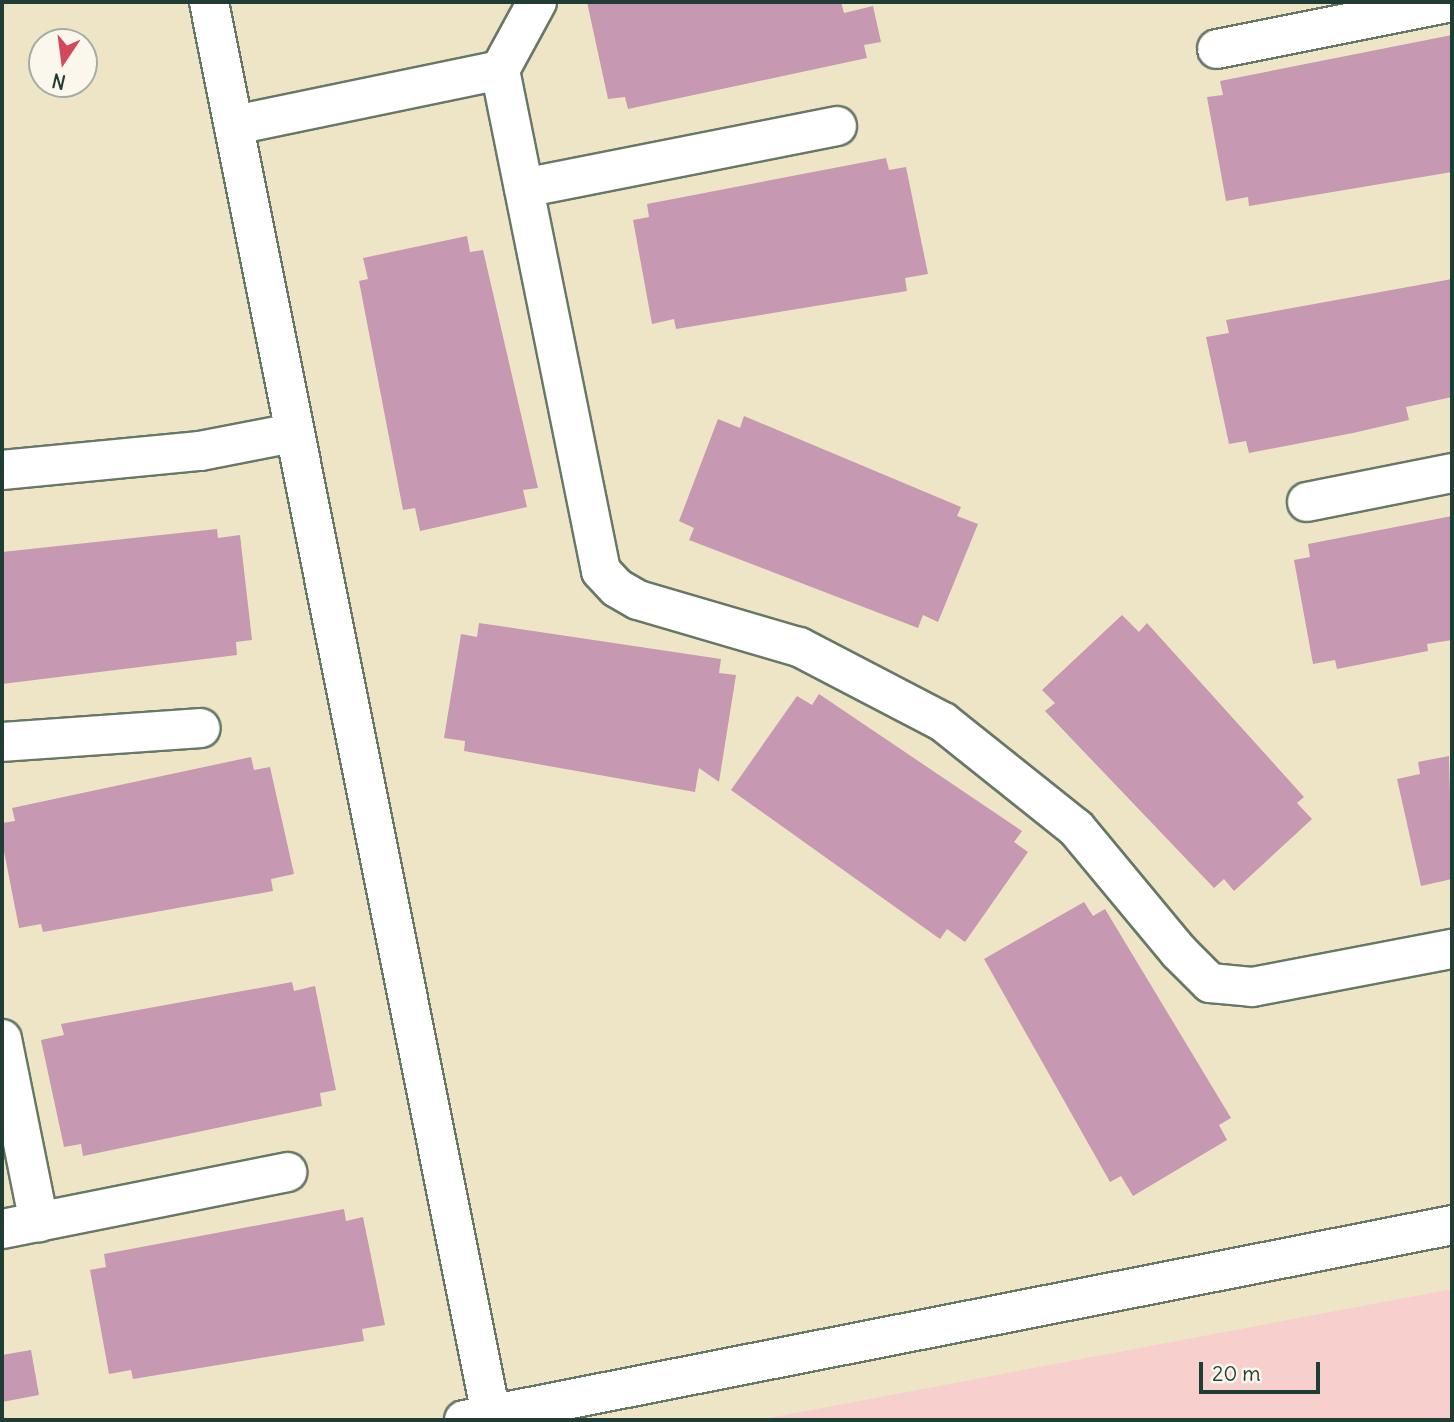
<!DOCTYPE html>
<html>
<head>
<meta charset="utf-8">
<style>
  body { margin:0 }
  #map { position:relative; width:1454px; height:1422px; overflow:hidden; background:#eee5c7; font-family:Delius,sans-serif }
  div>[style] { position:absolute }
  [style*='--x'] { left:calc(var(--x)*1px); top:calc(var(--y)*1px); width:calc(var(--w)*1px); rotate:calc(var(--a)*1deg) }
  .built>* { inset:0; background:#f7d0ce }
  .building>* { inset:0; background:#c798b1 }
  .roads { filter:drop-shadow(2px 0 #677867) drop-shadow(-2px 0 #677867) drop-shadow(0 2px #677867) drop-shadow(0 -2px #677867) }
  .minor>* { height:38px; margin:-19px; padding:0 19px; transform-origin:19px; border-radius:19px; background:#fff }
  span { translate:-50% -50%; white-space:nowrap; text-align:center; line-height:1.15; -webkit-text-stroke:5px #fbf7ec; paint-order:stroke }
  .frame { position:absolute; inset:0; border:4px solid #1f3d34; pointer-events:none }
  .north { position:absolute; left:28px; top:28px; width:70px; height:70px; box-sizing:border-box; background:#fbf7ec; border:2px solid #a3ada2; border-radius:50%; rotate:193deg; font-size:19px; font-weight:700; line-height:28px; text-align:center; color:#1f3d34 }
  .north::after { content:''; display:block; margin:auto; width:24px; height:32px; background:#d1495b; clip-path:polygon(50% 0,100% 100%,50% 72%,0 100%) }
  .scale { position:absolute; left:1199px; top:1362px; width:121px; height:32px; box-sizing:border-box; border:4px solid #1f3d34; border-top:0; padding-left:9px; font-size:21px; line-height:24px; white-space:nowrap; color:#1f3d34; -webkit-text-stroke:5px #fbf7ec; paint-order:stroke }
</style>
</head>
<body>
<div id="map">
  <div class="built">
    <i style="clip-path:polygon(1452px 1289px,1452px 1420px,758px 1420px)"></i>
  </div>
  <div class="building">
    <i style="clip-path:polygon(587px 2px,841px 2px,844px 13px,873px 6px,881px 42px,864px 45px,867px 58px,628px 109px,625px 97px,608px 99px)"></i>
    <i style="clip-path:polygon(1452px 35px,1452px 172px,1249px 206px,1248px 197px,1226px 201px,1207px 97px,1223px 95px,1220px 81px)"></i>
    <i style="clip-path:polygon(886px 158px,889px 170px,906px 167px,928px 274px,905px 278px,907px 291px,676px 329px,674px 319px,652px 324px,633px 220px,649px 217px,647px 204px)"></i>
    <i style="clip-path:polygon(467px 236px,470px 252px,483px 250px,538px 488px,523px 490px,527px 507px,420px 531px,415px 508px,403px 510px,359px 281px,368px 279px,363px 258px)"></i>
    <i style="clip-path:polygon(1452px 279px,1452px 397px,1406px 407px,1409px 420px,1353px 433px,1249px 453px,1246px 441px,1229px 444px,1206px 337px,1229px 333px,1226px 320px)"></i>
    <i style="clip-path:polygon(744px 416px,961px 507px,957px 516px,978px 524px,938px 622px,923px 615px,918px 628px,689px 540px,694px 528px,679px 521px,718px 419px,740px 428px)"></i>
    <i style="clip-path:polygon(1452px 516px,1452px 640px,1427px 644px,1428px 651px,1337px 669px,1335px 660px,1313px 664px,1294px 560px,1310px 557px,1308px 544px)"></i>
    <i style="clip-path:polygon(217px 529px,218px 538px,240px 535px,252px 640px,236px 642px,237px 655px,2px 684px,2px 552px)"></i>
    <i style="clip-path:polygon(1122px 615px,1139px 632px,1147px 623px,1304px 797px,1297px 803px,1312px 819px,1234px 891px,1224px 879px,1214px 888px,1045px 711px,1055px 703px,1042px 690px)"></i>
    <i style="clip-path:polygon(479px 623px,721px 659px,719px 673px,736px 675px,719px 782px,699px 768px,695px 792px,464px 751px,465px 741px,444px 738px,461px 634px,477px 637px)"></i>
    <i style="clip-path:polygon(819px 694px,1022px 831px,1014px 842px,1028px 852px,965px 942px,947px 929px,940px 939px,731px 790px,797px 696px,812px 705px)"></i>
    <i style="clip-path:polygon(1449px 756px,1452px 879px,1421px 886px,1397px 779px,1420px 774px,1418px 762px)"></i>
    <i style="clip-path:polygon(251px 757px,254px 770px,270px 767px,294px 874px,271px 879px,273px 891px,43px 932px,41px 924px,19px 928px,2px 841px,2px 823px,15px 821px,12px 808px)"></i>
    <i style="clip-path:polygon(1084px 902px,1093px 916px,1105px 909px,1231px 1118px,1219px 1125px,1227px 1140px,1133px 1196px,1121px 1176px,1110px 1182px,984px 959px)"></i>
    <i style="clip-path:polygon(292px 982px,294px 991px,315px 986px,336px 1090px,320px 1093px,322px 1106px,83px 1156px,81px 1144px,64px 1147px,41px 1040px,64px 1035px,61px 1024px)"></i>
    <i style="clip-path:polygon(344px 1209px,346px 1221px,363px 1217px,385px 1325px,362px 1329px,364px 1341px,133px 1379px,131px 1370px,109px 1374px,90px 1270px,106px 1267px,104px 1254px)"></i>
    <i style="clip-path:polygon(31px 1350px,39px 1395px,2px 1402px,2px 1355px)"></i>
  </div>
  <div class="roads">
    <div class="minor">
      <i style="--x:209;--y:2;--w:1441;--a:78.71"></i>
      <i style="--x:537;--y:2;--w:77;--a:118.6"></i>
      <i style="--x:500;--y:70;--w:511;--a:78.6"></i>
      <i style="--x:601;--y:571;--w:23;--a:47"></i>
      <i style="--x:617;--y:588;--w:24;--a:30"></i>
      <i style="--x:638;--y:600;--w:168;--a:16.3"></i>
      <i style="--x:799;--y:647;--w:162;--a:27.5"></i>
      <i style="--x:943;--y:722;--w:170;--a:38.6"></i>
      <i style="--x:1076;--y:828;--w:161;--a:50.3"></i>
      <i style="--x:1179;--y:952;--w:44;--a:45"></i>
      <i style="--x:1210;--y:983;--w:42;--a:5.4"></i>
      <i style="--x:1252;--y:987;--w:204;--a:-10.8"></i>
      <i style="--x:1217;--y:49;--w:240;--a:-11.3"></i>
      <i style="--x:235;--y:125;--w:271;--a:-11.7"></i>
      <i style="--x:524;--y:188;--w:319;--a:-11.2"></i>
      <i style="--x:2;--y:470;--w:199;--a:-5.5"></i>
      <i style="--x:200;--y:451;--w:95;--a:-11"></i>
      <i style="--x:1307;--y:502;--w:148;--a:-11.3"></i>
      <i style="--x:2;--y:742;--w:199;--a:-4"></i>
      <i style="--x:2;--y:1039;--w:187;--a:78.6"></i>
      <i style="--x:2;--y:1229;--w:291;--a:-11.3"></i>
      <i style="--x:464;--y:1420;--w:1007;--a:-11.16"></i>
    </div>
  </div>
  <div class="frame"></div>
  <div class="north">N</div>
  <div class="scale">20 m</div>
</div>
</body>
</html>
